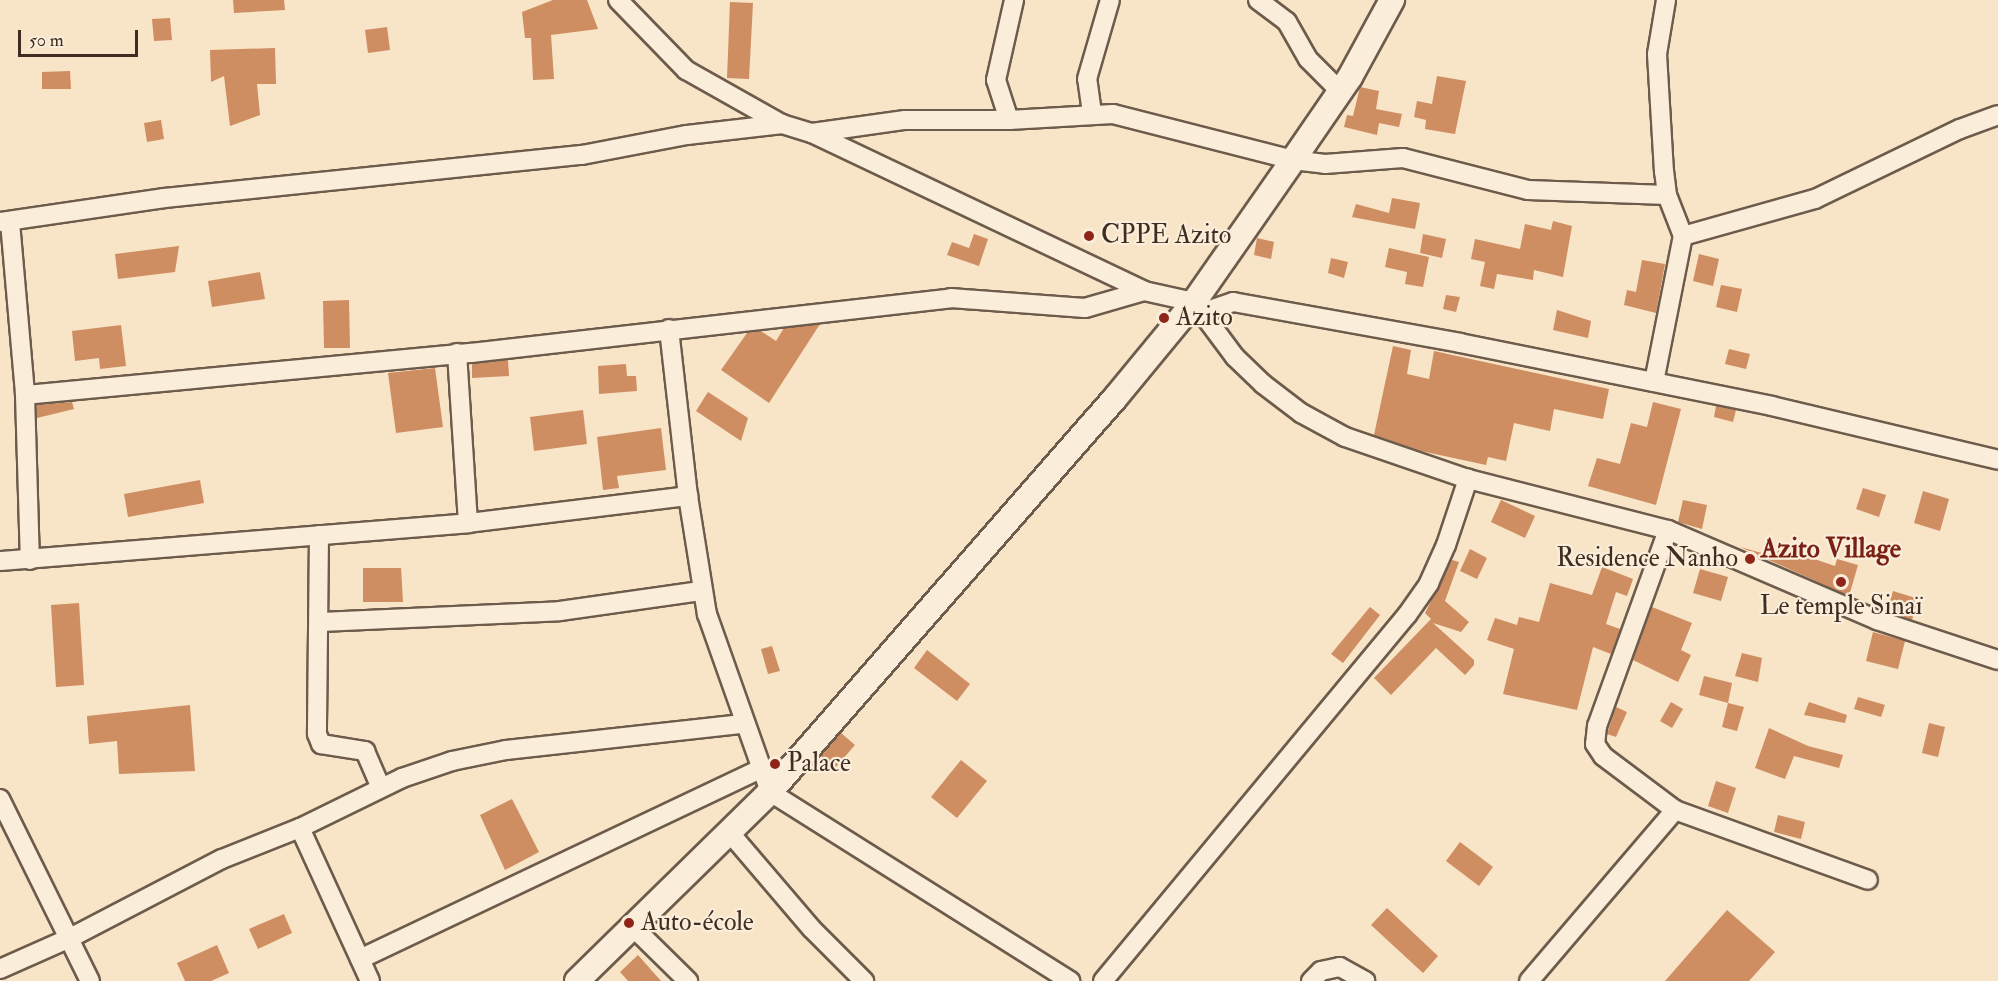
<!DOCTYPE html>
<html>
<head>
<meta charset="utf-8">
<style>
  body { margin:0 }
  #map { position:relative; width:1998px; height:981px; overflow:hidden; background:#f8e4c6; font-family:"IM FELL Double Pica",serif }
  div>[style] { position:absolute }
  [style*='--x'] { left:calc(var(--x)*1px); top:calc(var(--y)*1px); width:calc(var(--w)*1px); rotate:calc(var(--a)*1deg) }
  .building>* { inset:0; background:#cf8d62 }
  .roads { filter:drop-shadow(2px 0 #6d5b4b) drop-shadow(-2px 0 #6d5b4b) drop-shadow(0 2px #6d5b4b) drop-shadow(0 -2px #6d5b4b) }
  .street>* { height:18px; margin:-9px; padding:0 9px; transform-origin:9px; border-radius:9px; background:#faedda }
  .secondary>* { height:24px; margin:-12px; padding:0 12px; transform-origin:12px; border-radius:12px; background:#faedda }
  .dots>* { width:16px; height:16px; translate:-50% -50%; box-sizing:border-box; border:3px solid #faedda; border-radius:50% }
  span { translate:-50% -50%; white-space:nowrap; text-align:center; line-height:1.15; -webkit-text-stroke:4.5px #faedda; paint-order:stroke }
  .poi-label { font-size:26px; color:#3f2d22 }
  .left { translate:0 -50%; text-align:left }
  .right { translate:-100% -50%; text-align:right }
  .neighbourhood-label { font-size:27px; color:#7a1f14; font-weight:700 }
  .scale { position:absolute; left:18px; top:30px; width:120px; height:27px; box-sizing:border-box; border:3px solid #3f2d22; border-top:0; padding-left:8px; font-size:18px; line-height:21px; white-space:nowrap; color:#3f2d22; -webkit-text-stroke:4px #faedda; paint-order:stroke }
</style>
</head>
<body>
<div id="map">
  <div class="building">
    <i style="clip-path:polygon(233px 0,284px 0,285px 10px,234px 13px)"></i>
    <i style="clip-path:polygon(553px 0,587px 0,598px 29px,551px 35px,554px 79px,533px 80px,531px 38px,525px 38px,522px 12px)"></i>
    <i style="clip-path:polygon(730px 2px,753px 3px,749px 79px,727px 78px)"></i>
    <i style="clip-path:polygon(170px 18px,172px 40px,154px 41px,152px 19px)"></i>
    <i style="clip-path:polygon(387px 27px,390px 50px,368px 53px,365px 30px)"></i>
    <i style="clip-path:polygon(275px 48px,276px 84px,257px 84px,260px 115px,230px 126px,224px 76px,211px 82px,210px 50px)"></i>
    <i style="clip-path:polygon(70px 71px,71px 89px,42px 89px,42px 72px)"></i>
    <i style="clip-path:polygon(1437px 76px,1466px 81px,1455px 134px,1425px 129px,1426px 120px,1414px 117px,1417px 101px,1432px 104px)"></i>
    <i style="clip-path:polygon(1360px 87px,1379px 91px,1376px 109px,1402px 114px,1399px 127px,1379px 123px,1377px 135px,1344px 127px,1347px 115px,1353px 116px)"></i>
    <i style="clip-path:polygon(161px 120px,164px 139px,147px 142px,144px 123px)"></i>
    <i style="clip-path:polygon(1392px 198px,1420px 203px,1415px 229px,1352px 217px,1356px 204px,1389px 213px)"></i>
    <i style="clip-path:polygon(1553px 221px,1572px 226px,1563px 277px,1534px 270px,1533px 280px,1497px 274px,1494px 289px,1480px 286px,1485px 262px,1471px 259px,1475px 239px,1520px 249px,1525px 224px,1551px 230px)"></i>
    <i style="clip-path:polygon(974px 234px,988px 239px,979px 266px,947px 255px,952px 242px,969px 248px)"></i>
    <i style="clip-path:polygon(1423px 234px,1446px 239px,1442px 258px,1420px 253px)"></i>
    <i style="clip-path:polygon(1257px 238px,1274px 242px,1271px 259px,1254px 255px)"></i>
    <i style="clip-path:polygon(179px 246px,175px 272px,118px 279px,115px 254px)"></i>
    <i style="clip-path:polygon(1389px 248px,1429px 257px,1423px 287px,1405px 284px,1407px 272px,1385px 267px)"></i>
    <i style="clip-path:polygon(1699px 254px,1719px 259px,1713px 286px,1693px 281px)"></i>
    <i style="clip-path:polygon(1331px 258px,1348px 262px,1344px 278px,1328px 273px)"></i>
    <i style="clip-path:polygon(1642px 260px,1665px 264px,1656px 313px,1624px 305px,1627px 290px,1636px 292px)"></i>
    <i style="clip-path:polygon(260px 272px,265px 299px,212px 307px,208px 281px)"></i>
    <i style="clip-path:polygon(1721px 285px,1742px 289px,1737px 312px,1716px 307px)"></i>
    <i style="clip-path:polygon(1446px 295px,1460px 297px,1456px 312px,1443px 309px)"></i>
    <i style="clip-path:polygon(349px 300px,350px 348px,324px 348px,323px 301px)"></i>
    <i style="clip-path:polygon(1557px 310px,1591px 321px,1588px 338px,1553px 330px)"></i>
    <i style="clip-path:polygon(820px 324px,769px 403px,721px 370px,747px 333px,761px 331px,776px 341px,784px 328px)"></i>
    <i style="clip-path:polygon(121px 325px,126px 366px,100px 369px,99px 358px,75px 361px,72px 331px)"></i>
    <i style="clip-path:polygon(1393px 346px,1411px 350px,1407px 374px,1429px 379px,1434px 351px,1609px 389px,1603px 419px,1554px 409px,1550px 431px,1514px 423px,1506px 461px,1488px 457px,1486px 465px,1421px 451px,1374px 435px)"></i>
    <i style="clip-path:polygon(1729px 349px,1750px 354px,1746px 369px,1725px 364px)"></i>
    <i style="clip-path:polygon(508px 360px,509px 376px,472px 378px,472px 364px)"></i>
    <i style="clip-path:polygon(626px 364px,627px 376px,636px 376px,637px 391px,599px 394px,598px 366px)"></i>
    <i style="clip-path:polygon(435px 368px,443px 427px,396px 433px,388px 373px)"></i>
    <i style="clip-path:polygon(708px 392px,748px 418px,741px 441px,696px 411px)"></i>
    <i style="clip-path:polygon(72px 402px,74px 409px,37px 418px,37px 405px)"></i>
    <i style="clip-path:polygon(1653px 402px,1681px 409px,1656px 505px,1588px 486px,1597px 458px,1620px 464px,1631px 423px,1647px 427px)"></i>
    <i style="clip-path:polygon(1716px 406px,1736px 410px,1733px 422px,1714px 417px)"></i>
    <i style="clip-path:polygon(583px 410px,587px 444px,534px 451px,530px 417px)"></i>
    <i style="clip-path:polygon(661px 428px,666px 470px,617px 476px,619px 488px,603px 490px,597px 437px)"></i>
    <i style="clip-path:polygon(200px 480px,204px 503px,128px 517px,124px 494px)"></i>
    <i style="clip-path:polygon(1863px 488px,1886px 495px,1879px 517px,1856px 509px)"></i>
    <i style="clip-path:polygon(1923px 491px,1949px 499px,1940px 531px,1914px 523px)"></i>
    <i style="clip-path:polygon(1501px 500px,1535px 516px,1525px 538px,1491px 522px)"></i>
    <i style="clip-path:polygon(1683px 500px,1707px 505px,1702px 529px,1678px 522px)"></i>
    <i style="clip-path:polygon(1740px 547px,1776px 557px,1779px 547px,1835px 566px,1837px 559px,1858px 565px,1849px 596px)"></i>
    <i style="clip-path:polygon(1470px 549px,1487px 558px,1477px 579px,1460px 571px)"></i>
    <i style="clip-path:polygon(1452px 560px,1459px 562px,1445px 601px,1469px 622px,1461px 632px,1433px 623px,1474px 660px,1474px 665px,1465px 675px,1436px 648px,1391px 695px,1374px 678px,1431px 619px,1425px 613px)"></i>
    <i style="clip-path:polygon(1602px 567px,1633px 579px,1627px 596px,1616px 592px,1606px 624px,1620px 629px,1611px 654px,1593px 647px,1577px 710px,1503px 694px,1514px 649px,1487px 640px,1495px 618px,1517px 625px,1519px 617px,1539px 622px,1550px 583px,1592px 595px)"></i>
    <i style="clip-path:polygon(363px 568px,401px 568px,403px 602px,363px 602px)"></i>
    <i style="clip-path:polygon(1700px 569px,1728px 577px,1721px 601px,1693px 593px)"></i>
    <i style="clip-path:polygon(1893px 591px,1919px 599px,1912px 620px,1887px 611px)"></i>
    <i style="clip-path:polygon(79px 603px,84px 685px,56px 687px,51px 605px)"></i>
    <i style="clip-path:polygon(1370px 607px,1380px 615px,1343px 663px,1331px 654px)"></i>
    <i style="clip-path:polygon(1652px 607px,1692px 623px,1681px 650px,1691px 655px,1678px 682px,1633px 660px)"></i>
    <i style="clip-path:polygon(1873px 632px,1905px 641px,1898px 669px,1866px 661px)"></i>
    <i style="clip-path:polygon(772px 646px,780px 671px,768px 674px,761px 649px)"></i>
    <i style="clip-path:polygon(927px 650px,970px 684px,957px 701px,914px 668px)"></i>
    <i style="clip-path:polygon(1742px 653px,1762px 658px,1758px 682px,1735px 676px)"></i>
    <i style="clip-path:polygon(1704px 676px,1732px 683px,1728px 703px,1699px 695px)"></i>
    <i style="clip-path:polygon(1858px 697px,1885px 705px,1881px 717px,1854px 709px)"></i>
    <i style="clip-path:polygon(1671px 702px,1683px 709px,1672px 728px,1660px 721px)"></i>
    <i style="clip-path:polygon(1809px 702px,1847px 715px,1845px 723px,1804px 715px)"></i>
    <i style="clip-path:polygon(1728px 703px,1744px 707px,1737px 731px,1722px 727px)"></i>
    <i style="clip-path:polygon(190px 705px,195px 771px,119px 774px,117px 741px,89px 744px,87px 716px)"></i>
    <i style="clip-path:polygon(1616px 707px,1627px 712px,1616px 737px,1607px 734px)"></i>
    <i style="clip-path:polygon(1929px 723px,1945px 727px,1938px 757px,1922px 753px)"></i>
    <i style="clip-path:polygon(1769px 728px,1808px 746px,1843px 755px,1839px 768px,1794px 756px,1785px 779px,1755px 768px)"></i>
    <i style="clip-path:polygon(841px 733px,855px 745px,835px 768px,821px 756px)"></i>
    <i style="clip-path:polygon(961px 760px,987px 781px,957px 818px,931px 797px)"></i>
    <i style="clip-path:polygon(1716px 781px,1736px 788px,1728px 813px,1708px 806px)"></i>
    <i style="clip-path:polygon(512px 799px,539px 852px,505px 870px,480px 815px)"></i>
    <i style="clip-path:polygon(1778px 815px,1805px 822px,1801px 839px,1774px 832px)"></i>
    <i style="clip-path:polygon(1460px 842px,1493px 867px,1479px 886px,1446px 861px)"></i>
    <i style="clip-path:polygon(1387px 908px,1438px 956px,1423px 973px,1371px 925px)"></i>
    <i style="clip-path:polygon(1727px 910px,1775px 952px,1749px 981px,1665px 981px)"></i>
    <i style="clip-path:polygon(284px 914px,292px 933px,258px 949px,249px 929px)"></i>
    <i style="clip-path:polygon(217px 945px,229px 973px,211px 981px,185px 981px,177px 963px)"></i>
    <i style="clip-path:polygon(638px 955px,661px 981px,628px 981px,620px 972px)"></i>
  </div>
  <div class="roads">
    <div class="street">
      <i style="--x:618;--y:0;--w:98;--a:45.8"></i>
      <i style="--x:686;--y:70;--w:110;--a:29.4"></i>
      <i style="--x:782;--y:124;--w:31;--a:17"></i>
      <i style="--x:812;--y:133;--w:368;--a:25.4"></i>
      <i style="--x:1144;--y:291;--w:51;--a:12.4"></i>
      <i style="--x:1194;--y:302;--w:69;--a:53.3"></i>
      <i style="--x:1235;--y:357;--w:39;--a:44"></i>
      <i style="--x:1263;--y:384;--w:48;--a:37.3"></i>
      <i style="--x:1301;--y:413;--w:50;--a:28.6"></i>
      <i style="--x:1345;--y:437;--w:130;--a:18.9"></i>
      <i style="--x:1468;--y:479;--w:206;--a:14.3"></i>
      <i style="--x:1668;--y:530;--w:228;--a:23.3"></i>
      <i style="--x:1877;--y:620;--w:127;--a:18.3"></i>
      <i style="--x:1258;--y:0;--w:36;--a:37"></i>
      <i style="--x:1287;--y:22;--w:43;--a:60.4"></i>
      <i style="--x:1308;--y:59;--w:45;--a:45"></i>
      <i style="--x:1092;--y:113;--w:34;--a:-98"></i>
      <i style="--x:1087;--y:79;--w:82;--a:-73.8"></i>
      <i style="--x:1009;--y:120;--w:42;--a:-108"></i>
      <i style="--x:996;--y:80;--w:82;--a:-77.3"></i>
      <i style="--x:812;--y:133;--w:94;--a:-8"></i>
      <i style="--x:905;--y:120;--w:104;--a:0"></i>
      <i style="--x:1009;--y:120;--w:104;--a:-3.3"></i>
      <i style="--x:1113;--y:114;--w:186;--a:14.3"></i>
      <i style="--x:1293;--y:160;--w:32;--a:7"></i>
      <i style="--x:1325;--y:164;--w:78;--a:-4.4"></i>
      <i style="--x:1403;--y:158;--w:129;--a:14.4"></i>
      <i style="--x:1528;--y:190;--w:139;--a:2.1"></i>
      <i style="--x:0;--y:222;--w:166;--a:-8.3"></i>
      <i style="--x:164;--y:198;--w:420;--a:-5.9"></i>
      <i style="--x:582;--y:155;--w:107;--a:-10.8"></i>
      <i style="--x:687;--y:135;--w:96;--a:-6.6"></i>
      <i style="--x:10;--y:222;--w:174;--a:85"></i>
      <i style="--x:25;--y:395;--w:165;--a:88.3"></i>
      <i style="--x:1683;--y:236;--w:137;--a:-15.7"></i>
      <i style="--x:1815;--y:199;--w:161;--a:-25.8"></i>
      <i style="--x:1960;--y:129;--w:40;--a:-20.2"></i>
      <i style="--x:1201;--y:313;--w:34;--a:-19"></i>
      <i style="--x:1233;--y:302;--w:231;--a:10.2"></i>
      <i style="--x:1460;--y:343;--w:318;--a:11.4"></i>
      <i style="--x:1772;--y:406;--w:232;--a:13.4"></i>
      <i style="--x:457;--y:353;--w:170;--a:86.3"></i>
      <i style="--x:1654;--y:382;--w:149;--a:-78.8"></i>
      <i style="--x:1683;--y:236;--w:44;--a:-111.3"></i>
      <i style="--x:1667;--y:195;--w:23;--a:-97"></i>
      <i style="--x:1664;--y:172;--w:118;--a:-93.4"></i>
      <i style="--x:1657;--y:54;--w:55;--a:-80.5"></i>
      <i style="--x:25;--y:395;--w:448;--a:-5.4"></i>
      <i style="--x:471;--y:353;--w:483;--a:-6.5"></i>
      <i style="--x:951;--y:298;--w:134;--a:4.3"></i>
      <i style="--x:1085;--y:308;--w:61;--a:-16.1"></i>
      <i style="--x:688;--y:496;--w:120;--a:80.9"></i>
      <i style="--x:707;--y:614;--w:189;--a:70.5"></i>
      <i style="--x:770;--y:792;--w:355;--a:32.2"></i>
      <i style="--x:1668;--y:530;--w:208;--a:109.9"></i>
      <i style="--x:1597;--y:726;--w:18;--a:96"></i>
      <i style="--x:1595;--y:744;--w:14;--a:56"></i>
      <i style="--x:1603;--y:756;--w:90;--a:36.9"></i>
      <i style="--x:1675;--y:810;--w:205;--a:19.9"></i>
      <i style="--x:319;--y:535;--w:199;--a:90.6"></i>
      <i style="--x:317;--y:734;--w:11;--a:68"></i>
      <i style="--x:321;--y:744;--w:45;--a:9"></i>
      <i style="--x:365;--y:751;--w:40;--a:66.6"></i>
      <i style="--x:0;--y:561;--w:470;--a:-4.6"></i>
      <i style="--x:468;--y:523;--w:222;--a:-7"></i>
      <i style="--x:688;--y:496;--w:168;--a:-96.5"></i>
      <i style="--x:321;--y:622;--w:239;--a:-2.6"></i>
      <i style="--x:560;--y:611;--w:142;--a:-8.1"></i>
      <i style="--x:0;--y:799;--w:203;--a:63.7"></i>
      <i style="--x:300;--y:828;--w:168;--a:65.4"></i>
      <i style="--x:730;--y:833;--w:126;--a:49.5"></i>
      <i style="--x:812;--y:929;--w:74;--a:45"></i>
      <i style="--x:634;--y:928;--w:76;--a:44.5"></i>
      <i style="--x:360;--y:959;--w:444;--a:-25.4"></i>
      <i style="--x:0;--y:969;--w:77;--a:-23.9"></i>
      <i style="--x:70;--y:938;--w:171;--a:-27.5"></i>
      <i style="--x:222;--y:859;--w:84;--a:-21.7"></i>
      <i style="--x:300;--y:828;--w:114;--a:-26.1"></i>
      <i style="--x:402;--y:778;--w:53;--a:-18.8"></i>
      <i style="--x:452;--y:761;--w:55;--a:-11.5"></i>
      <i style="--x:506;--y:750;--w:238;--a:-6.3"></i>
      <i style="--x:1103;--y:981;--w:476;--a:-50.3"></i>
      <i style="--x:1407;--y:615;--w:39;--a:-55"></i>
      <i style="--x:1429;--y:583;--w:42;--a:-65.9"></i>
      <i style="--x:1446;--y:545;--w:70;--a:-71.6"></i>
      <i style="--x:1311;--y:981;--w:14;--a:-45"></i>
      <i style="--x:1321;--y:971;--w:19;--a:-12"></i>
      <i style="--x:1340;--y:967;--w:29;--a:29"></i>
      <i style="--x:1529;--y:981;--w:225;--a:-49.5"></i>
    </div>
    <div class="secondary">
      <i style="--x:577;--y:981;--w:270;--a:-44.4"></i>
      <i style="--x:770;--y:792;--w:524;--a:-48.79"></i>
      <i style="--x:1115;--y:398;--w:124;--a:-50.5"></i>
      <i style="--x:1194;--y:302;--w:173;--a:-55.1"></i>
      <i style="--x:1293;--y:160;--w:101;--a:-55.5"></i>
      <i style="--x:1350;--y:77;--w:88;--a:-61.4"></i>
    </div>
  </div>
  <div class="dots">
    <i style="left:1089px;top:236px;background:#8f2418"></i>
    <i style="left:1164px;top:318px;background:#8f2418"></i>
    <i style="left:1750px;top:559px;background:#8f2418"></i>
    <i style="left:1841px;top:582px;background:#8f2418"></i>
    <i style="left:775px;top:764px;background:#8f2418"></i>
    <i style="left:629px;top:923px;background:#8f2418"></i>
  </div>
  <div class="poi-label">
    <span class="left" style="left:1101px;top:236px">CPPE Azito</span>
    <span class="left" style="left:1176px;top:318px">Azito</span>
    <span class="right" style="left:1738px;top:559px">Residence Nanho</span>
    <span style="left:1841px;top:607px">Le temple Sinaï</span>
    <span class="left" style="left:787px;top:764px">Palace</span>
    <span class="left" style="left:641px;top:923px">Auto-école</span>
  </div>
  <div class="neighbourhood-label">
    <span style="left:1831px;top:549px">Azito Village</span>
  </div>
  <div class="scale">50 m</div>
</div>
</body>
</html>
